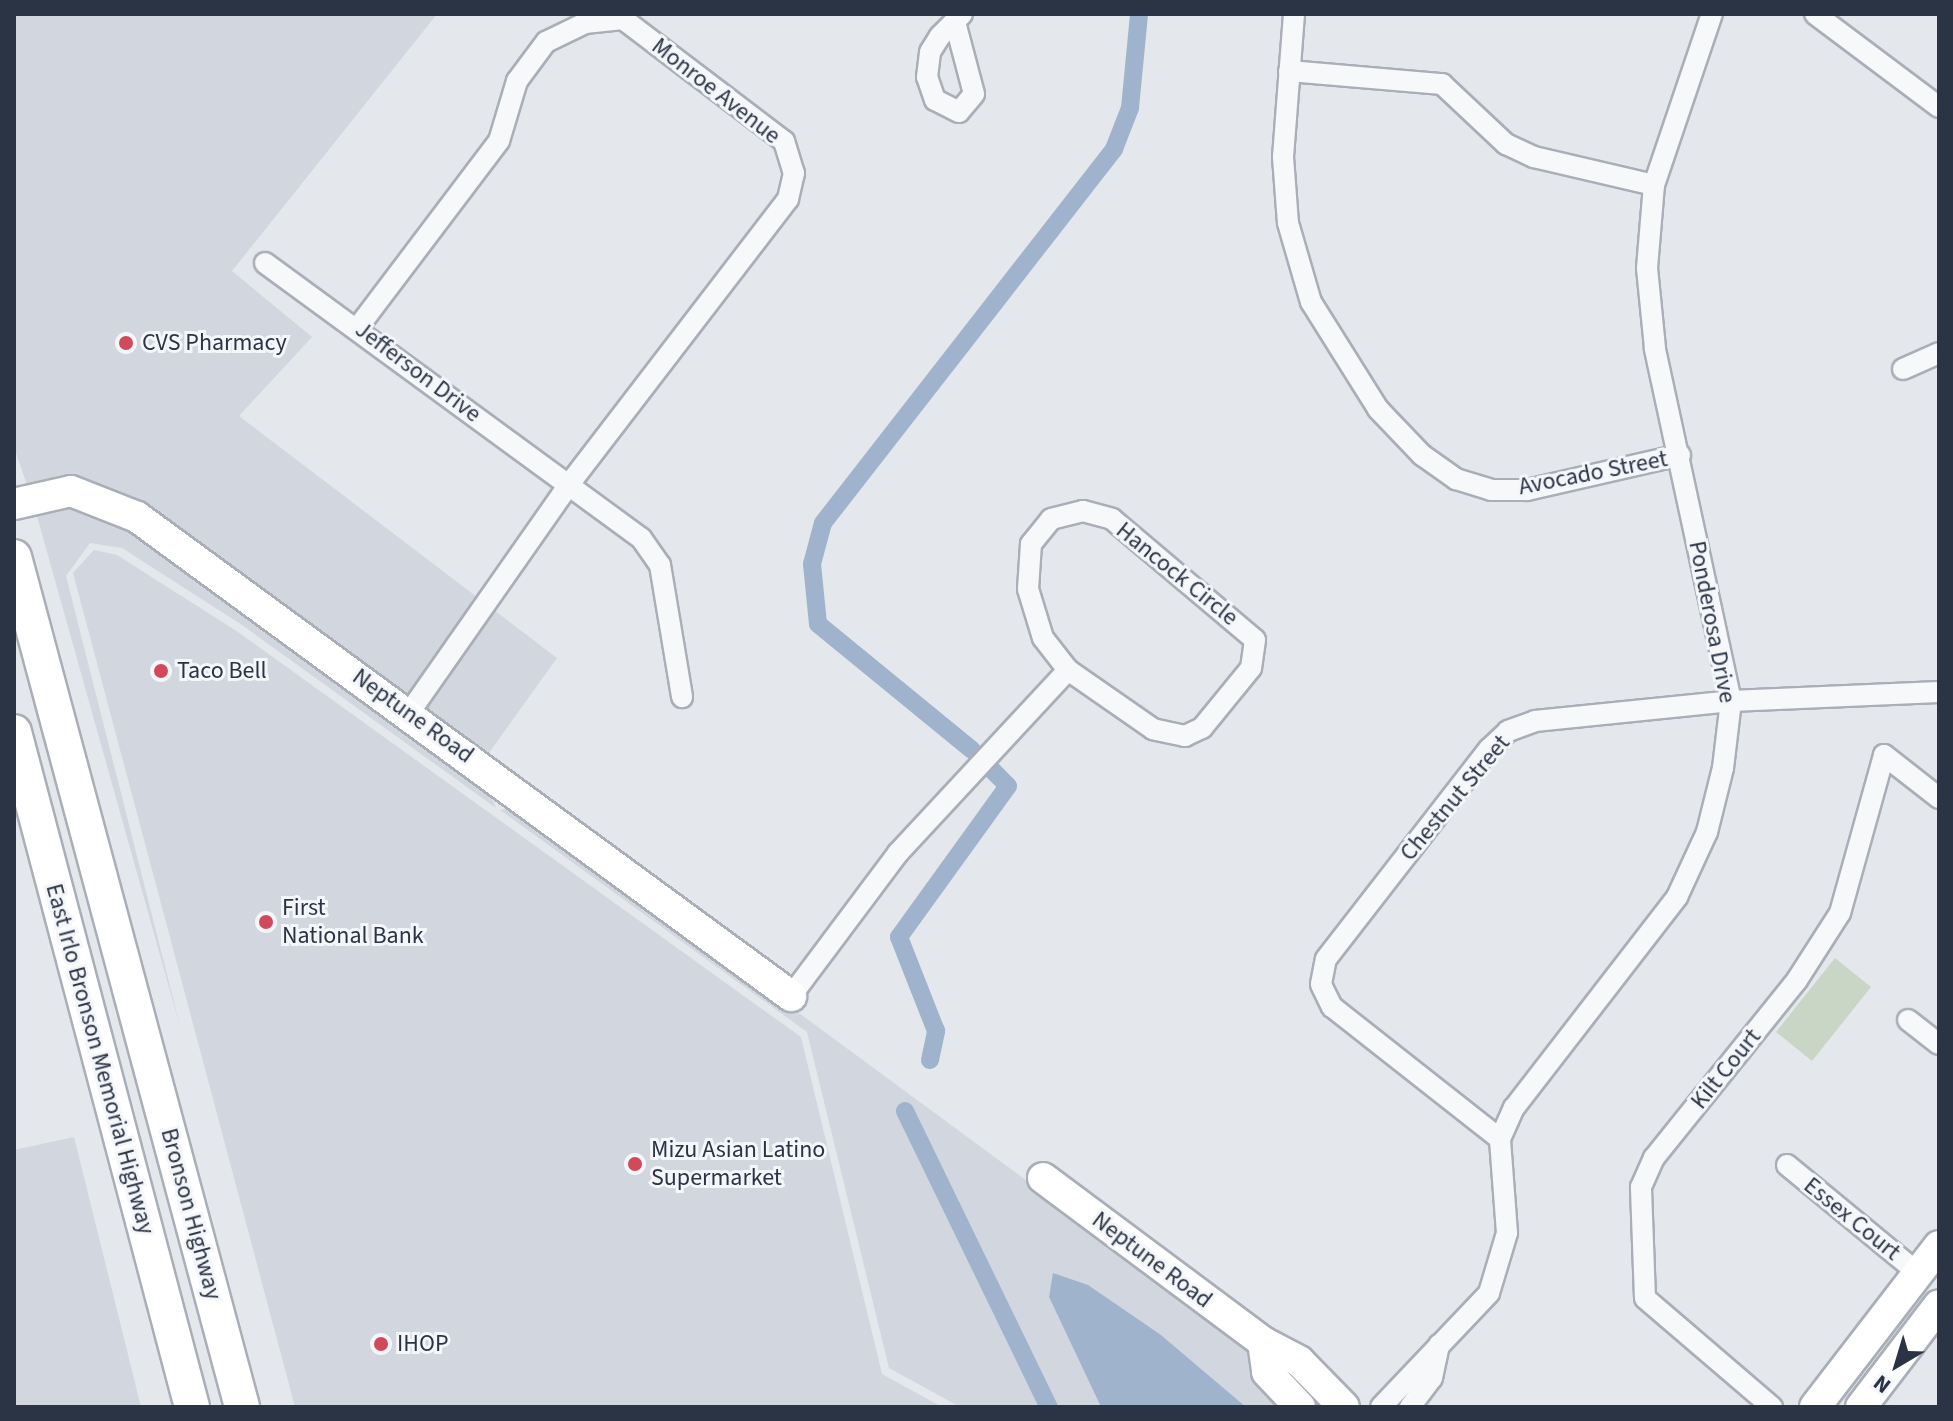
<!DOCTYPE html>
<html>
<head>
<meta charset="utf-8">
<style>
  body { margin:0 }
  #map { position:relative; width:1953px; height:1421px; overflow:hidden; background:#e4e7ec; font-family:"Source Sans 3",sans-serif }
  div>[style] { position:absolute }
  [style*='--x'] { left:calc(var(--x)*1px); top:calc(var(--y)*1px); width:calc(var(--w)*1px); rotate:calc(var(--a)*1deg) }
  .built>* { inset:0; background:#d2d6de }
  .green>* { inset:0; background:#c9d6c5 }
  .water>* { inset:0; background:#9fb4cc }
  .canal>* { height:18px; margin:-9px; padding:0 9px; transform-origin:9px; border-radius:9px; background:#9fb4cc }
  .roads { filter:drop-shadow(2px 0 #a9aeb7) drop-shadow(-2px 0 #a9aeb7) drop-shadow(0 2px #a9aeb7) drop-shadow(0 -2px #a9aeb7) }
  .minor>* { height:20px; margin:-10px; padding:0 10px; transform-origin:10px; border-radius:10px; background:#f7f8fa }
  .secondary>* { height:30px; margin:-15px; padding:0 15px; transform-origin:15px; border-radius:15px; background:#fff }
  .trunk>* { height:34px; margin:-17px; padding:0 17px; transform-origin:17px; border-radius:17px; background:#fff }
  .dots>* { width:22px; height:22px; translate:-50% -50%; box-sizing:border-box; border:4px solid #f4f6f9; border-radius:50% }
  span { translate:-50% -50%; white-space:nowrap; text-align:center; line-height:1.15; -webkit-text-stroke:6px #f4f6f9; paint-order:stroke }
  .street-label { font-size:24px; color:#2b3445 }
  .poi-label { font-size:24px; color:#2b3445 }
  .left { translate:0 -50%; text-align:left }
  .frame { position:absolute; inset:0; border:16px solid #2b3445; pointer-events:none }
  .north { position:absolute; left:1857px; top:1325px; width:80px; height:80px; -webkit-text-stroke:6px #f4f6f9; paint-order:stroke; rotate:218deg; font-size:22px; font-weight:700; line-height:32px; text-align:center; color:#2b3445 }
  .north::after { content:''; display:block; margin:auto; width:28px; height:36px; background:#2b3445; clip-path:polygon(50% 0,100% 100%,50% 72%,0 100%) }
</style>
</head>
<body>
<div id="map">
  <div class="built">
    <i style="clip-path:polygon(14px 14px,437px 14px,232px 271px,312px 337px,239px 416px,557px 658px,486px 757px,149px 513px,29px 491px,14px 447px)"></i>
    <i style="clip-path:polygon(70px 501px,132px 525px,484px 781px,496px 808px,242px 625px,122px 548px,90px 543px,66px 576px,181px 1030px,35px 509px)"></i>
    <i style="clip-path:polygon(94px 550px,117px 555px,238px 632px,801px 1037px,882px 1374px,942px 1407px,295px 1407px,73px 573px)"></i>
    <i style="clip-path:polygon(519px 807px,1250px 1345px,1287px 1407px,1246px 1407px,1161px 1335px,1054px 1273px,1049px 1297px,1101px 1407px,960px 1407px,889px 1368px,807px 1032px,500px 810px)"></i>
    <i style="clip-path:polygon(74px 1137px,141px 1407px,14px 1407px,14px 1150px)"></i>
  </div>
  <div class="green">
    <i style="clip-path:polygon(1835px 958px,1871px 987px,1812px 1061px,1776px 1032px)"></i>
  </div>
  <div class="water">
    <i style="clip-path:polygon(1053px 1273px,1088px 1285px,1161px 1335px,1246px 1407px,1101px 1407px,1049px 1297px)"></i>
  </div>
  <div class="canal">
    <i style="--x:972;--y:750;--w:199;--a:-140.7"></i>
    <i style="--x:818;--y:624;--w:60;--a:-95.7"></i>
    <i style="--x:812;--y:564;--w:42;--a:-75"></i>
    <i style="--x:823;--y:523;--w:474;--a:-52.1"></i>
    <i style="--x:1114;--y:149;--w:44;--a:-68.7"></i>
    <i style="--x:1130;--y:108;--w:94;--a:-84.5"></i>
    <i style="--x:930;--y:1060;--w:30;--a:-78"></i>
    <i style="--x:936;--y:1031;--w:101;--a:-111.5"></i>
    <i style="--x:899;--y:937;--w:186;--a:-54.2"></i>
    <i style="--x:1008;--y:786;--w:23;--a:-135"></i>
    <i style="--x:905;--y:1111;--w:329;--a:64.1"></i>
  </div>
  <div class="roads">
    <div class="minor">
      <i style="--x:1294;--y:14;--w:143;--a:94.4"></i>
      <i style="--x:1283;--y:157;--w:66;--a:85.7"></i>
      <i style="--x:1288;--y:223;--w:82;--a:73.8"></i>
      <i style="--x:1311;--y:302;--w:126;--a:57.9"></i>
      <i style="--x:1378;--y:409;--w:64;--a:46.3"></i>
      <i style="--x:1422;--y:455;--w:42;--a:35.2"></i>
      <i style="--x:1456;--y:479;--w:37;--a:17"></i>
      <i style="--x:1491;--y:490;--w:36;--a:0"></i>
      <i style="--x:1527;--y:490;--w:157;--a:-12.9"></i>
      <i style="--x:1815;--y:14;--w:155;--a:36.9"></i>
      <i style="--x:955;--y:22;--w:74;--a:75.2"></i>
      <i style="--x:974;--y:94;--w:23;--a:130"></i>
      <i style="--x:959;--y:112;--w:27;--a:-153"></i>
      <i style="--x:935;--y:100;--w:24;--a:-109"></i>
      <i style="--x:927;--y:77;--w:25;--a:-83"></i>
      <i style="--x:930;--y:52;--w:19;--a:-58"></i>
      <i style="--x:940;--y:36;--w:31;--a:-45"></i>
      <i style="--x:1289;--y:71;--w:154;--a:4.9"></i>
      <i style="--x:1442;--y:84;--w:88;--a:43.2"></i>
      <i style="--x:1506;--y:144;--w:31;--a:25"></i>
      <i style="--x:1534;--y:157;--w:123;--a:13.1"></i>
      <i style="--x:265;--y:263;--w:466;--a:36.2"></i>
      <i style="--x:641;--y:538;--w:33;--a:55"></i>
      <i style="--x:660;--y:565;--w:134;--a:80.5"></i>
      <i style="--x:359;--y:326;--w:232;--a:-52.9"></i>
      <i style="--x:499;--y:141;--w:63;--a:-73.3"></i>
      <i style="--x:517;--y:81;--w:49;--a:-53.4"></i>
      <i style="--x:546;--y:42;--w:43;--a:-26"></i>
      <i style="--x:585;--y:23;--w:38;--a:-6"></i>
      <i style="--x:623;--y:19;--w:202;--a:37.2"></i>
      <i style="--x:784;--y:141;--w:34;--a:73"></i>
      <i style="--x:794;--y:173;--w:27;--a:103"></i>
      <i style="--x:788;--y:199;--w:362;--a:127.5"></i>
      <i style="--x:568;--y:486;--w:277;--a:125"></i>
      <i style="--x:1903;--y:369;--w:39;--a:-24"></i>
      <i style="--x:1083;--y:511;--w:30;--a:15"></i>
      <i style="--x:1112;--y:519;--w:187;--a:40.2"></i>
      <i style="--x:1255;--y:640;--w:28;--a:98"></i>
      <i style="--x:1251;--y:668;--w:77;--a:129.2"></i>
      <i style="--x:1202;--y:728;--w:19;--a:155"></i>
      <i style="--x:1185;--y:736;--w:33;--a:-168"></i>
      <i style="--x:1153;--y:729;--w:103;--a:-145.2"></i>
      <i style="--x:1068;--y:670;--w:41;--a:-128"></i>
      <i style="--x:1043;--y:638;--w:51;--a:-107"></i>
      <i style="--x:1028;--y:589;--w:45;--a:-86.2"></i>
      <i style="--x:1031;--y:544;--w:32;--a:-51"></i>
      <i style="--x:1051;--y:519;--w:33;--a:-14"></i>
      <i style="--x:791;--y:996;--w:179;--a:-53.2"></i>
      <i style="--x:898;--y:853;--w:250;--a:-47.1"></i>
      <i style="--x:1908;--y:1020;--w:39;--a:38"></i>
      <i style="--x:1500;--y:1139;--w:214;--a:-141.8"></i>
      <i style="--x:1332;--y:1007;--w:25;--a:-116"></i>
      <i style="--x:1321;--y:984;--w:25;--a:-79"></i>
      <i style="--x:1326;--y:959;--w:266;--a:-52.2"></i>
      <i style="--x:1489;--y:749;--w:26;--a:-43"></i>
      <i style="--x:1508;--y:731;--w:29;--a:-20"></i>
      <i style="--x:1535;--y:721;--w:197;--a:-5.8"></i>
      <i style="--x:1731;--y:701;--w:208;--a:-2.5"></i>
      <i style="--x:1787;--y:1165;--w:170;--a:39.5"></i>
      <i style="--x:1381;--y:1407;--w:157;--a:-46.5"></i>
      <i style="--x:1489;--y:1293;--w:63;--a:-73.3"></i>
      <i style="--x:1507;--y:1233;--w:94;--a:-94.3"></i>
      <i style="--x:1500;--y:1139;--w:34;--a:-66"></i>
      <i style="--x:1514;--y:1108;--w:267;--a:-52.3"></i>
      <i style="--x:1677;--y:897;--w:72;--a:-65.2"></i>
      <i style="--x:1707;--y:832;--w:66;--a:-76"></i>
      <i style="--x:1723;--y:768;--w:67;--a:-83.2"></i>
      <i style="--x:1731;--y:701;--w:361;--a:-102.2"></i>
      <i style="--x:1655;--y:348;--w:80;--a:-95.7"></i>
      <i style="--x:1647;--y:268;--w:83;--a:-85.2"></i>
      <i style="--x:1654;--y:185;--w:181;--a:-71.3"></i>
      <i style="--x:1410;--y:1407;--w:36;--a:-53"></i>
      <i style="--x:1432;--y:1378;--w:34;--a:-78"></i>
      <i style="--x:1772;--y:1407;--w:167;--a:-139.4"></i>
      <i style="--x:1645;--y:1298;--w:111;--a:-92.1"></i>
      <i style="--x:1641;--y:1187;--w:32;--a:-66"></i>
      <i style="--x:1654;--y:1158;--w:228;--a:-51.2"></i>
      <i style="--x:1797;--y:980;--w:80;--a:-57.3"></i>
      <i style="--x:1840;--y:913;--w:164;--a:-74.4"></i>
      <i style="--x:1884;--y:755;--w:70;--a:38"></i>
    </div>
    <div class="secondary">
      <i style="--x:14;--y:504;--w:58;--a:-12.8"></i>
      <i style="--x:71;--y:491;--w:71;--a:21.5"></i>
      <i style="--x:137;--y:517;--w:811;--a:36.22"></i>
      <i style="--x:1043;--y:1178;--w:274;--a:36.7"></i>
      <i style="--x:1263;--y:1342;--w:41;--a:27.8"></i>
      <i style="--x:1299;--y:1361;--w:64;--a:45.6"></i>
      <i style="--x:1263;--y:1342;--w:30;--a:82"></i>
      <i style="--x:1267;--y:1372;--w:48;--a:46.7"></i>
      <i style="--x:1815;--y:1407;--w:203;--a:-52.4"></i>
      <i style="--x:1861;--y:1407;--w:128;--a:-52.6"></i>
    </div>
    <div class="trunk">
      <i style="--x:14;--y:557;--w:880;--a:74.98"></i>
      <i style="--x:14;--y:732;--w:698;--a:75.23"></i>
    </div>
  </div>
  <div class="dots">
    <i style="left:126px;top:343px;background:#d1495b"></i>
    <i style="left:161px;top:671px;background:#d1495b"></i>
    <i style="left:266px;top:922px;background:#d1495b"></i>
    <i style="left:635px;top:1164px;background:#d1495b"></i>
    <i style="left:381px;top:1344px;background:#d1495b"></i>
  </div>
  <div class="street-label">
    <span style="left:716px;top:91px;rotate:38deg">Monroe Avenue</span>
    <span style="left:418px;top:372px;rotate:37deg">Jefferson Drive</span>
    <span style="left:1593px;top:473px;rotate:-11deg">Avocado Street</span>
    <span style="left:1177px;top:574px;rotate:39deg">Hancock Circle</span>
    <span style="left:1712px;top:622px;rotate:79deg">Ponderosa Drive</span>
    <span style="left:413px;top:716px;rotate:36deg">Neptune Road</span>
    <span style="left:1455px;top:798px;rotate:-50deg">Chestnut Street</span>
    <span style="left:100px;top:1059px;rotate:75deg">East Irlo Bronson Memorial Highway</span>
    <span style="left:1726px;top:1069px;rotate:-51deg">Kilt Court</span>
    <span style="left:191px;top:1214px;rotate:75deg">Bronson Highway</span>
    <span style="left:1852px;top:1219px;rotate:39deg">Essex Court</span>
    <span style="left:1152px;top:1260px;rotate:37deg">Neptune Road</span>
  </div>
  <div class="poi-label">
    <span class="left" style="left:142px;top:343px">CVS Pharmacy</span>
    <span class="left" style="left:177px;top:671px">Taco Bell</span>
    <span class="left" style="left:282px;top:922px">First<br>National Bank</span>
    <span class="left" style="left:651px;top:1164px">Mizu Asian Latino<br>Supermarket</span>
    <span class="left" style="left:397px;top:1344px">IHOP</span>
  </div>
  <div class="frame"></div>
  <div class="north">N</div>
</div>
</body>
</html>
